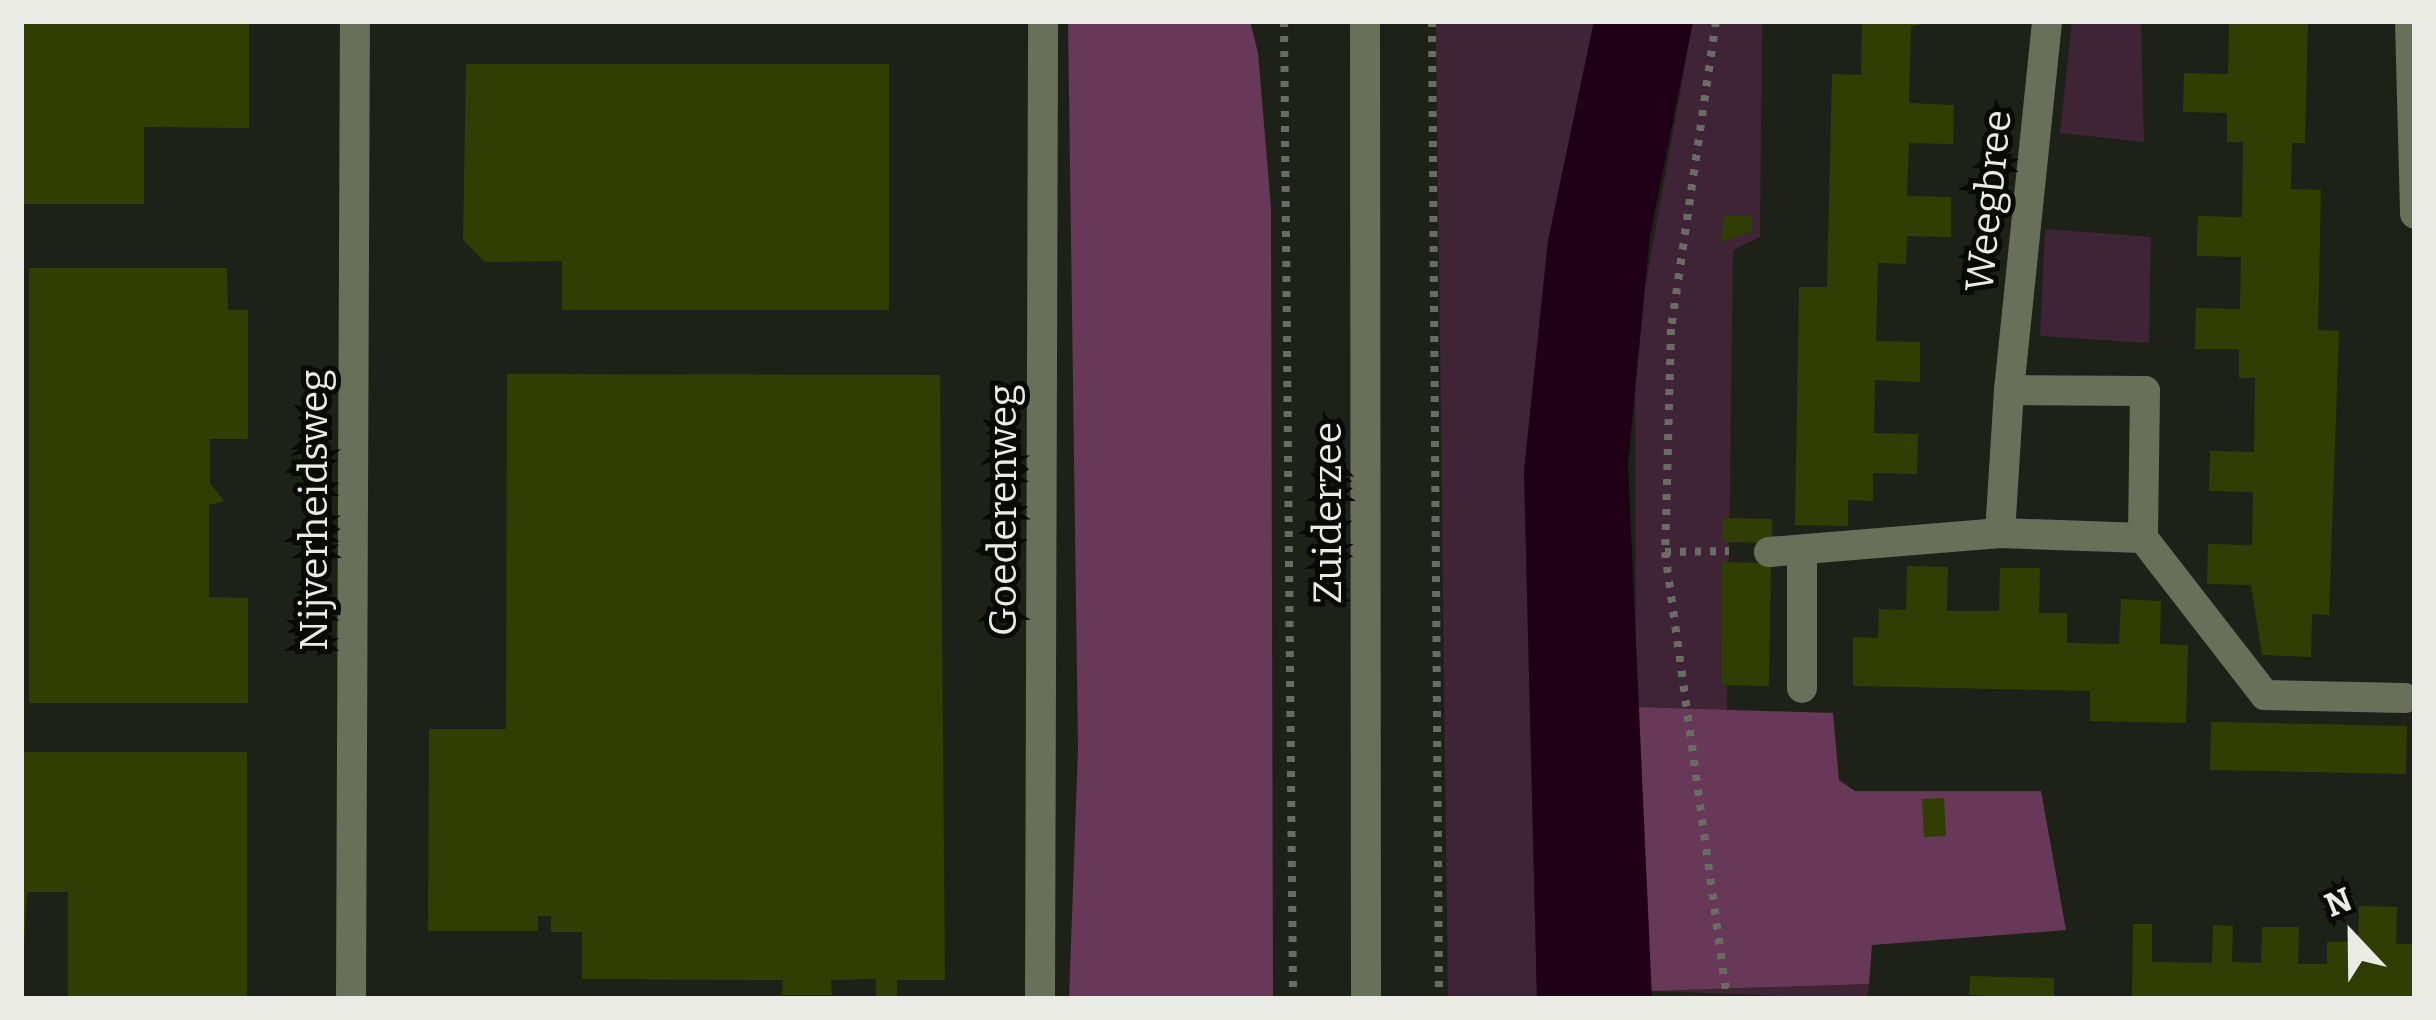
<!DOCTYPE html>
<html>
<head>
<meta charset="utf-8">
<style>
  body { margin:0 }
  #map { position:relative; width:2436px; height:1020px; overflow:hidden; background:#1e2118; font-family:Bitter,serif }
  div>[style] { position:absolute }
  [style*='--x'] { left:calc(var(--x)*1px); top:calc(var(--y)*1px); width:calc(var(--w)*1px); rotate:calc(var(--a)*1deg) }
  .green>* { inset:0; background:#3e2435 }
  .forest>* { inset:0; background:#673858 }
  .water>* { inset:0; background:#200017 }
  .building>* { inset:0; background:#303e04 }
  .path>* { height:8px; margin-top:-4px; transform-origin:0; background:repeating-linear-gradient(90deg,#6a6c64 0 6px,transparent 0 15px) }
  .minor>* { height:30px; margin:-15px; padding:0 15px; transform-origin:15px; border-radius:15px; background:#687059 }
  span { translate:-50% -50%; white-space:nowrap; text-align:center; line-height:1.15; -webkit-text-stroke:10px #090a06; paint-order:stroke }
  .street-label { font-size:39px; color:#e9ebe4 }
  .frame { position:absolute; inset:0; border:24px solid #e9ebe4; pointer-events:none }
  .north { position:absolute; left:2292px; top:876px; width:120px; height:120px; -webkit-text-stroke:9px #090a06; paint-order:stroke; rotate:338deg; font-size:33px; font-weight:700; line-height:48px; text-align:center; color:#e9ebe4 }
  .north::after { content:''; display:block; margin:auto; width:42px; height:54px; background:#e9ebe4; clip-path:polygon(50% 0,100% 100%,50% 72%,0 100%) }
</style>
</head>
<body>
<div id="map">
  <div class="green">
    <i style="clip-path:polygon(1436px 21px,1594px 21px,1548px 241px,1524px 471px,1537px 999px,1448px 999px)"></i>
    <i style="clip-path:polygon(1693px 21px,1762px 21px,1760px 237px,1733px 250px,1727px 712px,1636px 707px,1635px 343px)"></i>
    <i style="clip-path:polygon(2072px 21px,2141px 21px,2144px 142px,2060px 133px)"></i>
    <i style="clip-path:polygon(2045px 229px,2151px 237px,2149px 343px,2040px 336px)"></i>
    <i style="clip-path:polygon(1869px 984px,1867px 999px,1651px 991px)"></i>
  </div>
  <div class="forest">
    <i style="clip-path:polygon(1068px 21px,1250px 21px,1258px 53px,1271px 208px,1273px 999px,1069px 999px,1078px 748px)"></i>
    <i style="clip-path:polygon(1636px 707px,1833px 713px,1839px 780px,1855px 791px,2041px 791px,2066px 930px,1872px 945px,1869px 984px,1651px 991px)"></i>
  </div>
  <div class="water">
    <i style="clip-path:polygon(1594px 21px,1693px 21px,1650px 236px,1628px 464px,1652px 999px,1537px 999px,1524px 471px,1548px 241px)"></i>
  </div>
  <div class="building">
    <i style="clip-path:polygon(21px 21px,249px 21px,249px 128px,144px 127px,144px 204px,21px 204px)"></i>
    <i style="clip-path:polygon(1862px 21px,1940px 21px,1911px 26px,1909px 103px,1954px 105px,1953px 144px,1909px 143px,1907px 196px,1951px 197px,1951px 237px,1907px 236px,1906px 264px,1878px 263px,1876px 341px,1920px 342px,1920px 382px,1875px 380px,1874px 433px,1918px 434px,1917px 474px,1873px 473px,1873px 501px,1848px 500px,1848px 526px,1795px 525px,1799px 287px,1827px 287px,1832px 74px,1861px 75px)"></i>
    <i style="clip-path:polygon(2229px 21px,2308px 21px,2305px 143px,2292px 143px,2291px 189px,2321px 190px,2318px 330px,2339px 331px,2329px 615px,2312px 614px,2311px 657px,2262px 655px,2251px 585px,2207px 584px,2208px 544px,2252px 545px,2253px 492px,2209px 491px,2210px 451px,2254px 452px,2255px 378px,2239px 378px,2239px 349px,2195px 349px,2196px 308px,2240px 309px,2241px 257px,2197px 256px,2197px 236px,2198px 216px,2242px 217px,2243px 142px,2227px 142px,2227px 113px,2183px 112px,2184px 73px,2228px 74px)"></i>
    <i style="clip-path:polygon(466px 64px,889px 64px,889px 310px,562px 310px,562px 261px,485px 262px,463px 240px)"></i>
    <i style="clip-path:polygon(1724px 216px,1752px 216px,1752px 232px,1721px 242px)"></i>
    <i style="clip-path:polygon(29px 268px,227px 268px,228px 310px,248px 310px,248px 439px,210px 439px,210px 483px,224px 501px,209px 505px,209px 597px,248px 598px,248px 703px,29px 703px)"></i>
    <i style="clip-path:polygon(507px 374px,940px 375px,945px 980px,897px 980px,897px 999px,876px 999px,876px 979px,831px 980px,832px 995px,782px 995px,783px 980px,582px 979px,582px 932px,551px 932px,551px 916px,538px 916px,538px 931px,428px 931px,429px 729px,506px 729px)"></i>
    <i style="clip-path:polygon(1723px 518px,1772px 519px,1772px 543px,1723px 542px)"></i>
    <i style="clip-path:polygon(1722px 562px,1771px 563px,1769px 686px,1721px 685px)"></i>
    <i style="clip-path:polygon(1907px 566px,1948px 567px,1947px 611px,1999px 611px,2000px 568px,2040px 568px,2039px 613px,2067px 613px,2067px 643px,2119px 644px,2121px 599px,2161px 601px,2160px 644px,2188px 645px,2186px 723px,2090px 721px,2090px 691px,1853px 686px,1853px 637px,1878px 638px,1879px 609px,1906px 610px)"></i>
    <i style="clip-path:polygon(2211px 722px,2407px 726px,2406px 774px,2210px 770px)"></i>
    <i style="clip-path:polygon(21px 752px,247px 752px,247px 999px,68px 999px,68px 892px,27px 892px,21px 999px)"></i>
    <i style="clip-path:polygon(1944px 798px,1946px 836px,1924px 837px,1922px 799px)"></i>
    <i style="clip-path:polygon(2359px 906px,2397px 907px,2396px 944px,2415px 944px,2415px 999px,2132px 999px,2133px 924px,2152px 924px,2152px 962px,2212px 963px,2213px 925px,2233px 926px,2232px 962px,2261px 963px,2262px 927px,2299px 927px,2298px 964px,2327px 964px,2327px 942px,2358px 942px)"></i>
    <i style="clip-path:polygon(1970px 976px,2054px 978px,2054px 999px,1969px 995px)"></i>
  </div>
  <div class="path">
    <i style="--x:1284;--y:21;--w:978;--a:89.47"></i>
    <i style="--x:1432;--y:21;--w:978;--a:89.59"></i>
    <i style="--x:1716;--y:21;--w:311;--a:98.3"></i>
    <i style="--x:1671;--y:329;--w:223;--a:91.5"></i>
    <i style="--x:1665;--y:552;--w:451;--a:82.1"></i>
    <i style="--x:1665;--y:552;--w:64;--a:-0.9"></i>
  </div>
  <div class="minor">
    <i style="--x:1365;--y:21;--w:978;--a:89.94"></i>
    <i style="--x:2410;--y:21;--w:193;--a:88.5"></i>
    <i style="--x:2009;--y:390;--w:136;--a:0.4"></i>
    <i style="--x:2145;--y:391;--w:147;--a:90.8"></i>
    <i style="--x:2143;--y:538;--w:143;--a:-178"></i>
    <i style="--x:2000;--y:533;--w:143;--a:-86.4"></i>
    <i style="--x:2009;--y:390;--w:371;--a:-84.1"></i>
    <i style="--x:2143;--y:538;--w:199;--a:52.2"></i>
    <i style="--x:2265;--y:695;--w:140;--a:1.2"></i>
    <i style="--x:1769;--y:552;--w:232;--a:-4.7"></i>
    <i style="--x:1802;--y:688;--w:136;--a:-90"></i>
    <i style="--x:351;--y:999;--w:978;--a:-89.77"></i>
    <i style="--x:1040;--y:999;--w:978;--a:-89.82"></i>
  </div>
  <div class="street-label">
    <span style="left:1989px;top:201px;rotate:-84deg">Weegbree</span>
    <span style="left:314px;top:510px;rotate:-90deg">Nijverheidsweg</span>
    <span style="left:1003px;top:510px;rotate:-90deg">Goederenweg</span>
    <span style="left:1328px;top:513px;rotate:-90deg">Zuiderzee</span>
  </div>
  <div class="frame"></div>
  <div class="north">N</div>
</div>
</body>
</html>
